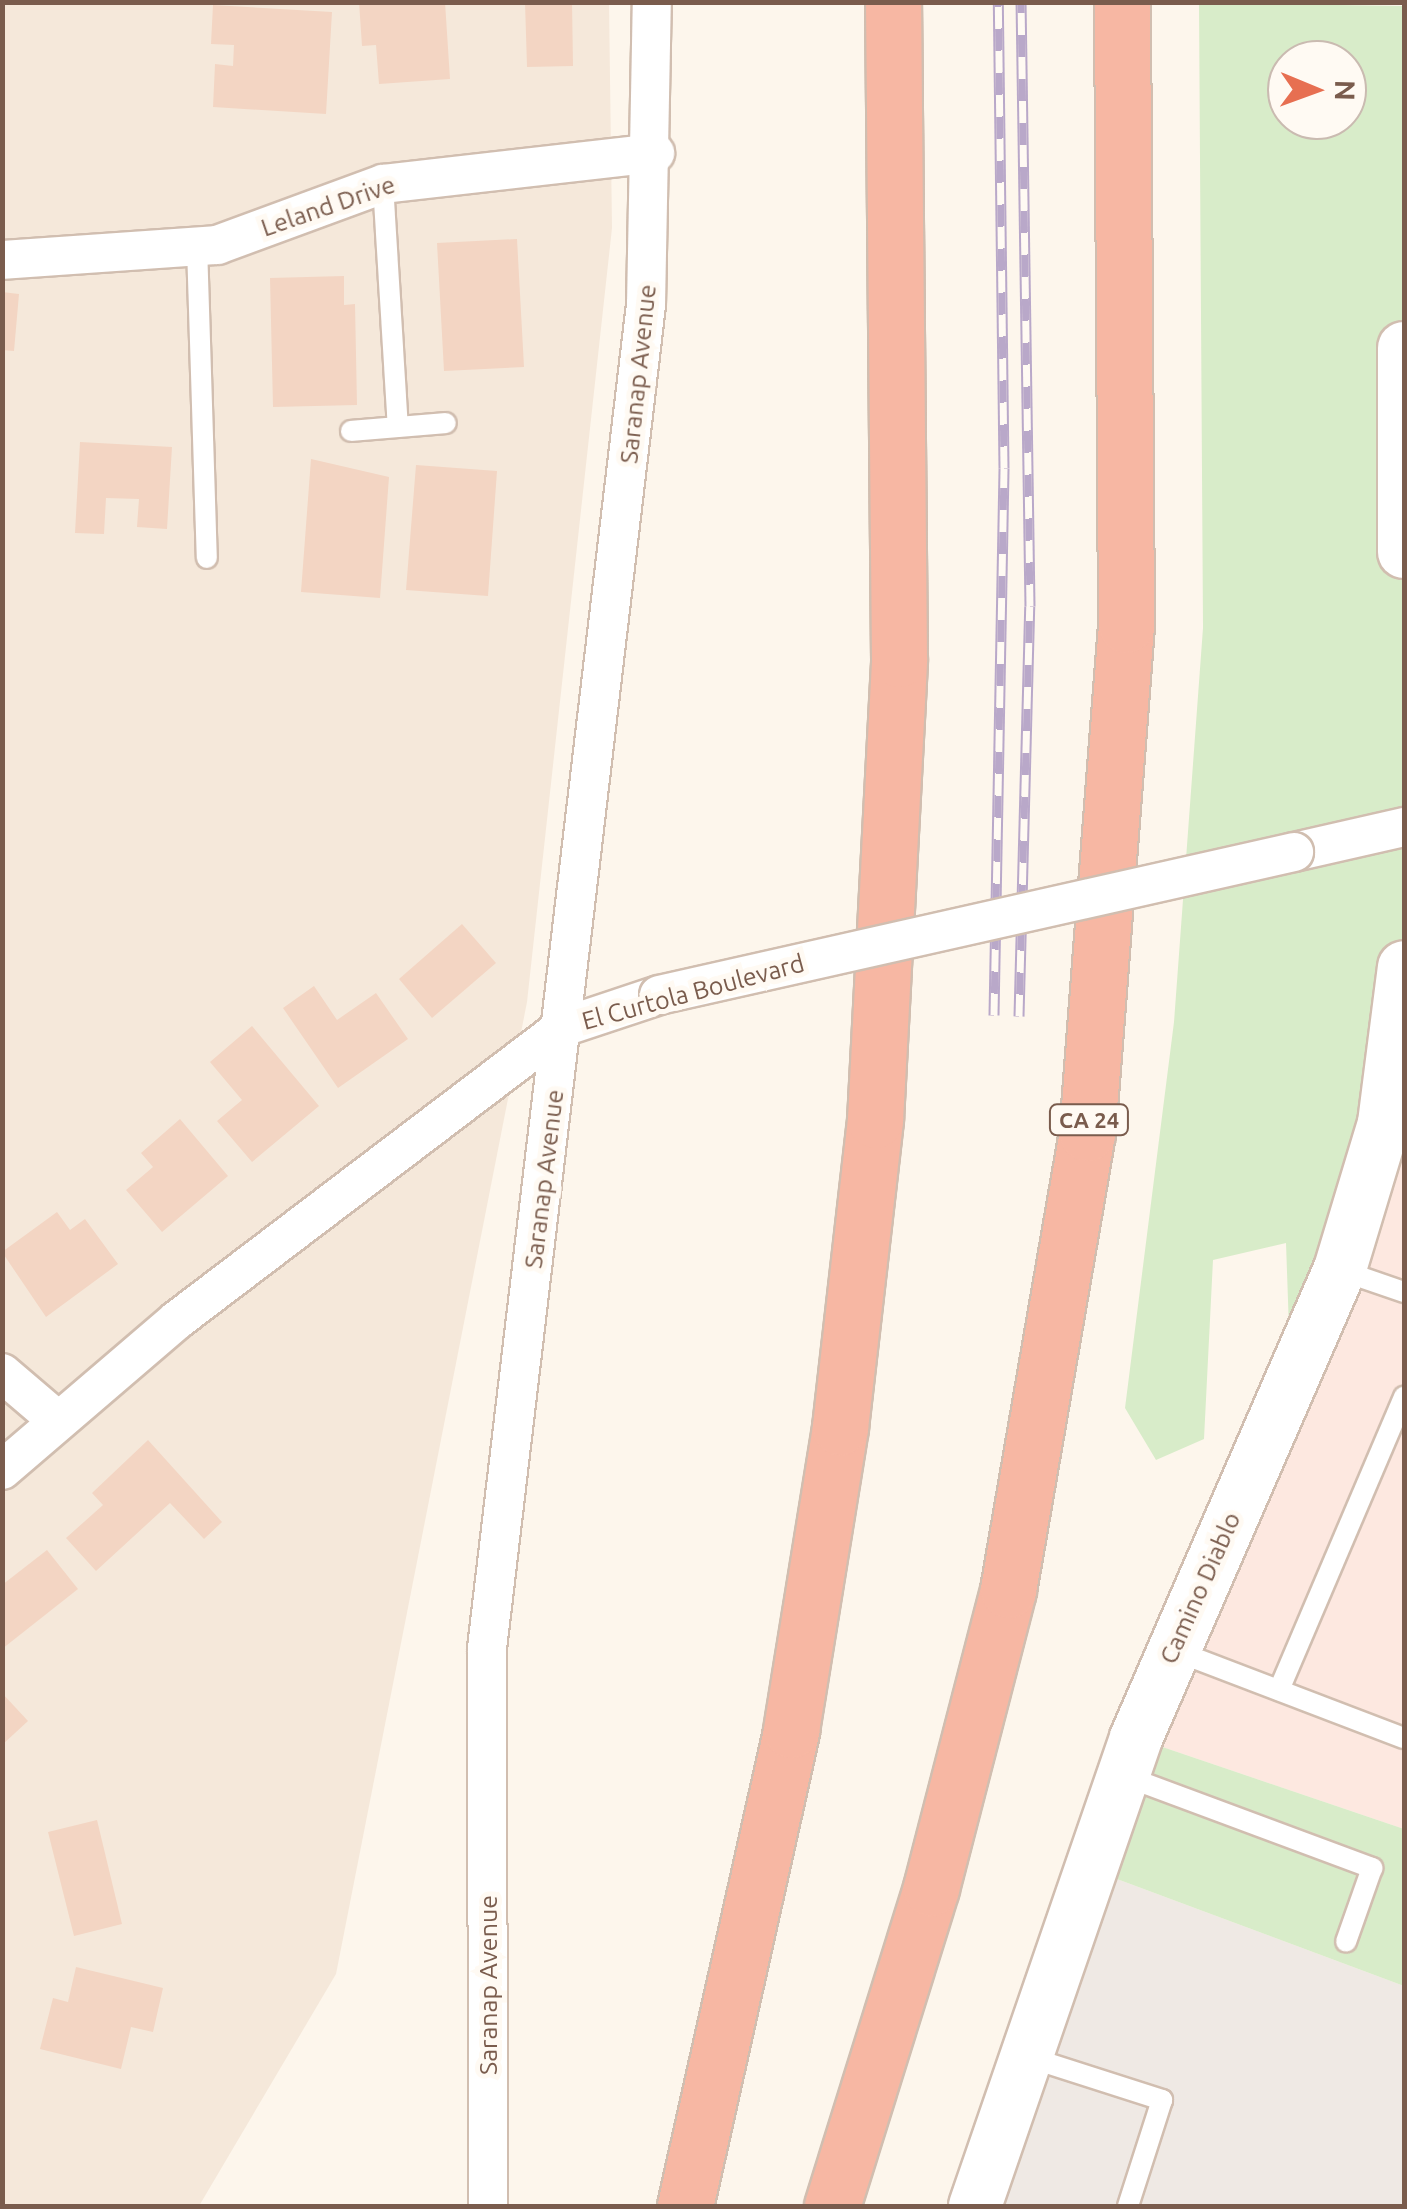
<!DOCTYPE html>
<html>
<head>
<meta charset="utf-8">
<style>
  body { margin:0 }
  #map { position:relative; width:1407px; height:2209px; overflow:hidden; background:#fdf6ec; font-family:Ubuntu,sans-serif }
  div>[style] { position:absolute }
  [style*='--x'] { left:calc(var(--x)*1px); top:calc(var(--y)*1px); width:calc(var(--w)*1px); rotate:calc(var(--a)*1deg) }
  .residential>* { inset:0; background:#f5e8da }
  .commercial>* { inset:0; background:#fde8e0 }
  .industrial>* { inset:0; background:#efe9e4 }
  .green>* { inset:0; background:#d8ecc9 }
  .building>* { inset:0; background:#f3d5c3 }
  .roads { filter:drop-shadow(2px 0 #d1beb0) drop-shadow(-2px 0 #d1beb0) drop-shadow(0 2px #d1beb0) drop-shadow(0 -2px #d1beb0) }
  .lane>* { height:20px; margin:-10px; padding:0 10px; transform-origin:10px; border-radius:10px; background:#fff }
  .street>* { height:38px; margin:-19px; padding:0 19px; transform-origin:19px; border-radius:19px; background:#fff }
  .secondary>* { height:52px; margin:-26px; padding:0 26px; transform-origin:26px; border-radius:26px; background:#fff }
  .highway>* { height:55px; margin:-27.5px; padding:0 27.5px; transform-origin:27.5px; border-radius:27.5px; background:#f7b7a3 }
  .rail>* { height:11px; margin-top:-5.5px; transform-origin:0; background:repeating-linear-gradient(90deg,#fffaf3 0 22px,#b9a8c9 0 44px); box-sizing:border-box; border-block:2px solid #b9a8c9 }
  .bridges { filter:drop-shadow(2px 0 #d1beb0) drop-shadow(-2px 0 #d1beb0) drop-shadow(0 2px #d1beb0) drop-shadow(0 -2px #d1beb0) }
  .street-bridge>* { height:38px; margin:-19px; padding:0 19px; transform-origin:19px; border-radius:19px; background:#fff }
  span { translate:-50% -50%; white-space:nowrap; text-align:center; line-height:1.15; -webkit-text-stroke:10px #fffaf3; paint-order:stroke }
  .shield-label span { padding:2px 8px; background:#fffaf3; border:2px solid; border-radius:8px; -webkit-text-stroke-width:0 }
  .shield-label { font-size:22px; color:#7a5c4d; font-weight:700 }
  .street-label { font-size:25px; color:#7a5c4d }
  .frame { position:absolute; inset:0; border:5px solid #7a5c4d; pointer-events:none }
  .north { position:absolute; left:1267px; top:40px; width:100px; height:100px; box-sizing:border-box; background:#fffaf3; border:2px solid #cabbb1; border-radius:50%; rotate:91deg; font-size:28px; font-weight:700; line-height:40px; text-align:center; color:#7a5c4d }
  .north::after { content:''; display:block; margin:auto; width:35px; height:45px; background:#e76f51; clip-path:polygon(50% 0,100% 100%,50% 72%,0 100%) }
</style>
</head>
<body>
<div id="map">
  <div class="residential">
    <i style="clip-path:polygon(3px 3px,609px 3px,612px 228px,527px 1002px,336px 1974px,199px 2206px,3px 2206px)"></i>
  </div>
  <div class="commercial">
    <i style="clip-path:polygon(1404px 969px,1404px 1829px,1136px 1738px,1317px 1329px)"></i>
  </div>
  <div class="industrial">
    <i style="clip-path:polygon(1090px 1869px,1404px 1986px,1404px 2206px,975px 2206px)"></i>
  </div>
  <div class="green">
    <i style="clip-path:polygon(evenodd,1199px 3px,1404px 6px,1404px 969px,1291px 1387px,1286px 1243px,1213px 1260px,1204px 1439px,1156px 1460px,1125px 1408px,1174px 1022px,1203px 628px,1199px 3px,1287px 60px,1347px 60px,1347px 120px,1287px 120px,1287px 60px)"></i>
    <i style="clip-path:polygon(1136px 1738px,1404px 1829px,1404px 1986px,1090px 1869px)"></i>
  </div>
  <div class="building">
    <i style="clip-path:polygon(359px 2px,445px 2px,450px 79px,379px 84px,376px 45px,362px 46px)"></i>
    <i style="clip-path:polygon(525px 2px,572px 2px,573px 66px,527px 67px)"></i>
    <i style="clip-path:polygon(213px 5px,332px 12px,326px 114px,213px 107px,215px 64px,233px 66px,234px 45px,211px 44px)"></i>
    <i style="clip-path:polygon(517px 239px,524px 367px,444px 371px,437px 243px)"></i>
    <i style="clip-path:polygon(344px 276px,344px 305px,355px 304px,357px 405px,273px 407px,270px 278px)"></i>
    <i style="clip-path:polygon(2px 292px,19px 294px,14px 351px,2px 350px)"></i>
    <i style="clip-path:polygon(80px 442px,172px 447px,167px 529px,137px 527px,139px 499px,106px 498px,104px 534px,75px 533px)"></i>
    <i style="clip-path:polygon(311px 459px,389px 477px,380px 598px,301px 592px)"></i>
    <i style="clip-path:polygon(416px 465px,497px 471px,488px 596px,406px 590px)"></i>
    <i style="clip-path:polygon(462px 924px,496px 963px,432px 1018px,399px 979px)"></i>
    <i style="clip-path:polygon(314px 986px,337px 1020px,376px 993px,408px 1039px,338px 1088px,283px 1008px)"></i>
    <i style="clip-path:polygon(252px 1026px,319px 1106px,252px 1162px,217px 1121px,242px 1100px,210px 1062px)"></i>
    <i style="clip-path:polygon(180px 1119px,228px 1176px,162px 1232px,126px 1190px,153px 1167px,141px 1153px)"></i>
    <i style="clip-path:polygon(57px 1212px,70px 1230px,85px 1219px,118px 1264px,46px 1317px,2px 1252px)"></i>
    <i style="clip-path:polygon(148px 1440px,222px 1522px,204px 1539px,170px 1503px,96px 1571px,66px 1538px,103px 1505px,92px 1493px)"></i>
    <i style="clip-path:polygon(47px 1550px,78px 1589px,2px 1649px,2px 1585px)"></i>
    <i style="clip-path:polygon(2px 1693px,28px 1721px,2px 1745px)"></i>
    <i style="clip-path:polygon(97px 1820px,122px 1924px,74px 1936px,48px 1832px)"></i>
    <i style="clip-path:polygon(76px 1967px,163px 1988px,153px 2032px,131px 2027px,121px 2069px,40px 2049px,53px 1998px,68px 2002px)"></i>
  </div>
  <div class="roads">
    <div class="lane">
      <i style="--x:383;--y:184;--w:243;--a:86.5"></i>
      <i style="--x:197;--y:246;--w:312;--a:88.2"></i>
      <i style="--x:351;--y:431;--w:95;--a:-4.8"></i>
      <i style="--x:1340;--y:1270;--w:68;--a:19"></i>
      <i style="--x:1173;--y:1650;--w:247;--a:20.9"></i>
      <i style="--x:1279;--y:1690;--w:319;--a:-66.9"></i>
      <i style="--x:1125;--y:1776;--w:264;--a:20.4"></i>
      <i style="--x:1372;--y:1868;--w:78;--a:109.4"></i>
      <i style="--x:1028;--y:2057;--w:141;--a:17.8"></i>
      <i style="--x:1162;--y:2100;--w:111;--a:107.8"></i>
    </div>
    <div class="street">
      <i style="--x:2;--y:260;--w:216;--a:-4"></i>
      <i style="--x:217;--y:245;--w:177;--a:-20.2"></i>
      <i style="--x:383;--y:184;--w:274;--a:-6.5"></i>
      <i style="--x:1294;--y:852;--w:113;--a:-12.8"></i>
      <i style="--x:2;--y:1373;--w:72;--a:40.5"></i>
      <i style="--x:2;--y:1470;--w:230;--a:-40.6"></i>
      <i style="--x:177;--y:1320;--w:485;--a:-37.2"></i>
      <i style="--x:563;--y:1027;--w:101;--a:-18.4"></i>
      <i style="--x:488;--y:2206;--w:558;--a:-90.1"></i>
      <i style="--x:487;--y:1648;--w:1352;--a:-83.25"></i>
      <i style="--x:646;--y:305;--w:303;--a:-88.9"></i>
    </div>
    <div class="secondary">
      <i style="--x:1404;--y:348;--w:204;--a:90"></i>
      <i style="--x:975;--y:2206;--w:495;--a:-71"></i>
      <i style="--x:1136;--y:1738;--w:511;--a:-66.49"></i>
      <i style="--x:1340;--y:1269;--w:152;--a:-73.2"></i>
      <i style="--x:1384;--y:1123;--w:157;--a:-82.7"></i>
    </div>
    <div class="highway">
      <i style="--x:685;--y:2206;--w:488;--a:-77.4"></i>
      <i style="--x:791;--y:1730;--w:307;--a:-80.8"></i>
      <i style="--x:840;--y:1427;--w:309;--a:-83.5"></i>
      <i style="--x:875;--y:1120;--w:462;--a:-87"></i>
      <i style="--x:899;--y:659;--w:657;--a:-90.52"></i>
      <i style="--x:832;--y:2206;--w:333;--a:-72.7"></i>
      <i style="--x:931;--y:1888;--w:308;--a:-75.5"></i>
      <i style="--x:1008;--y:1590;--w:464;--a:-80.2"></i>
      <i style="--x:1087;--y:1133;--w:509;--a:-85.61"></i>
      <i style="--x:1126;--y:625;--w:623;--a:-90.37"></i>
    </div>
  </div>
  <div class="rail">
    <i style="--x:994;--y:1015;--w:547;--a:-88.95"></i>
    <i style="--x:1004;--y:468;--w:466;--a:-90.7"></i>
    <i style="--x:1019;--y:1016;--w:410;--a:-88.5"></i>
    <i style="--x:1030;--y:606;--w:604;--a:-90.85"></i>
  </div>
  <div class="bridges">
    <div class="street-bridge">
      <i style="--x:659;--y:995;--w:651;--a:-12.69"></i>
    </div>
  </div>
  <div class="shield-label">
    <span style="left:1089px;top:1120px">CA 24</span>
  </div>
  <div class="street-label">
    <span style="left:328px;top:206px;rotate:-19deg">Leland Drive</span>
    <span style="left:638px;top:374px;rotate:-84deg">Saranap Avenue</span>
    <span style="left:693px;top:992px;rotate:-15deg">El Curtola Boulevard</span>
    <span style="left:544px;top:1179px;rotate:-83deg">Saranap Avenue</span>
    <span style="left:1200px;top:1588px;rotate:-66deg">Camino Diablo</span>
    <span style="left:488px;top:1985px;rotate:-90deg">Saranap Avenue</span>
  </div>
  <div class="frame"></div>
  <div class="north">N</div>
</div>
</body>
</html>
